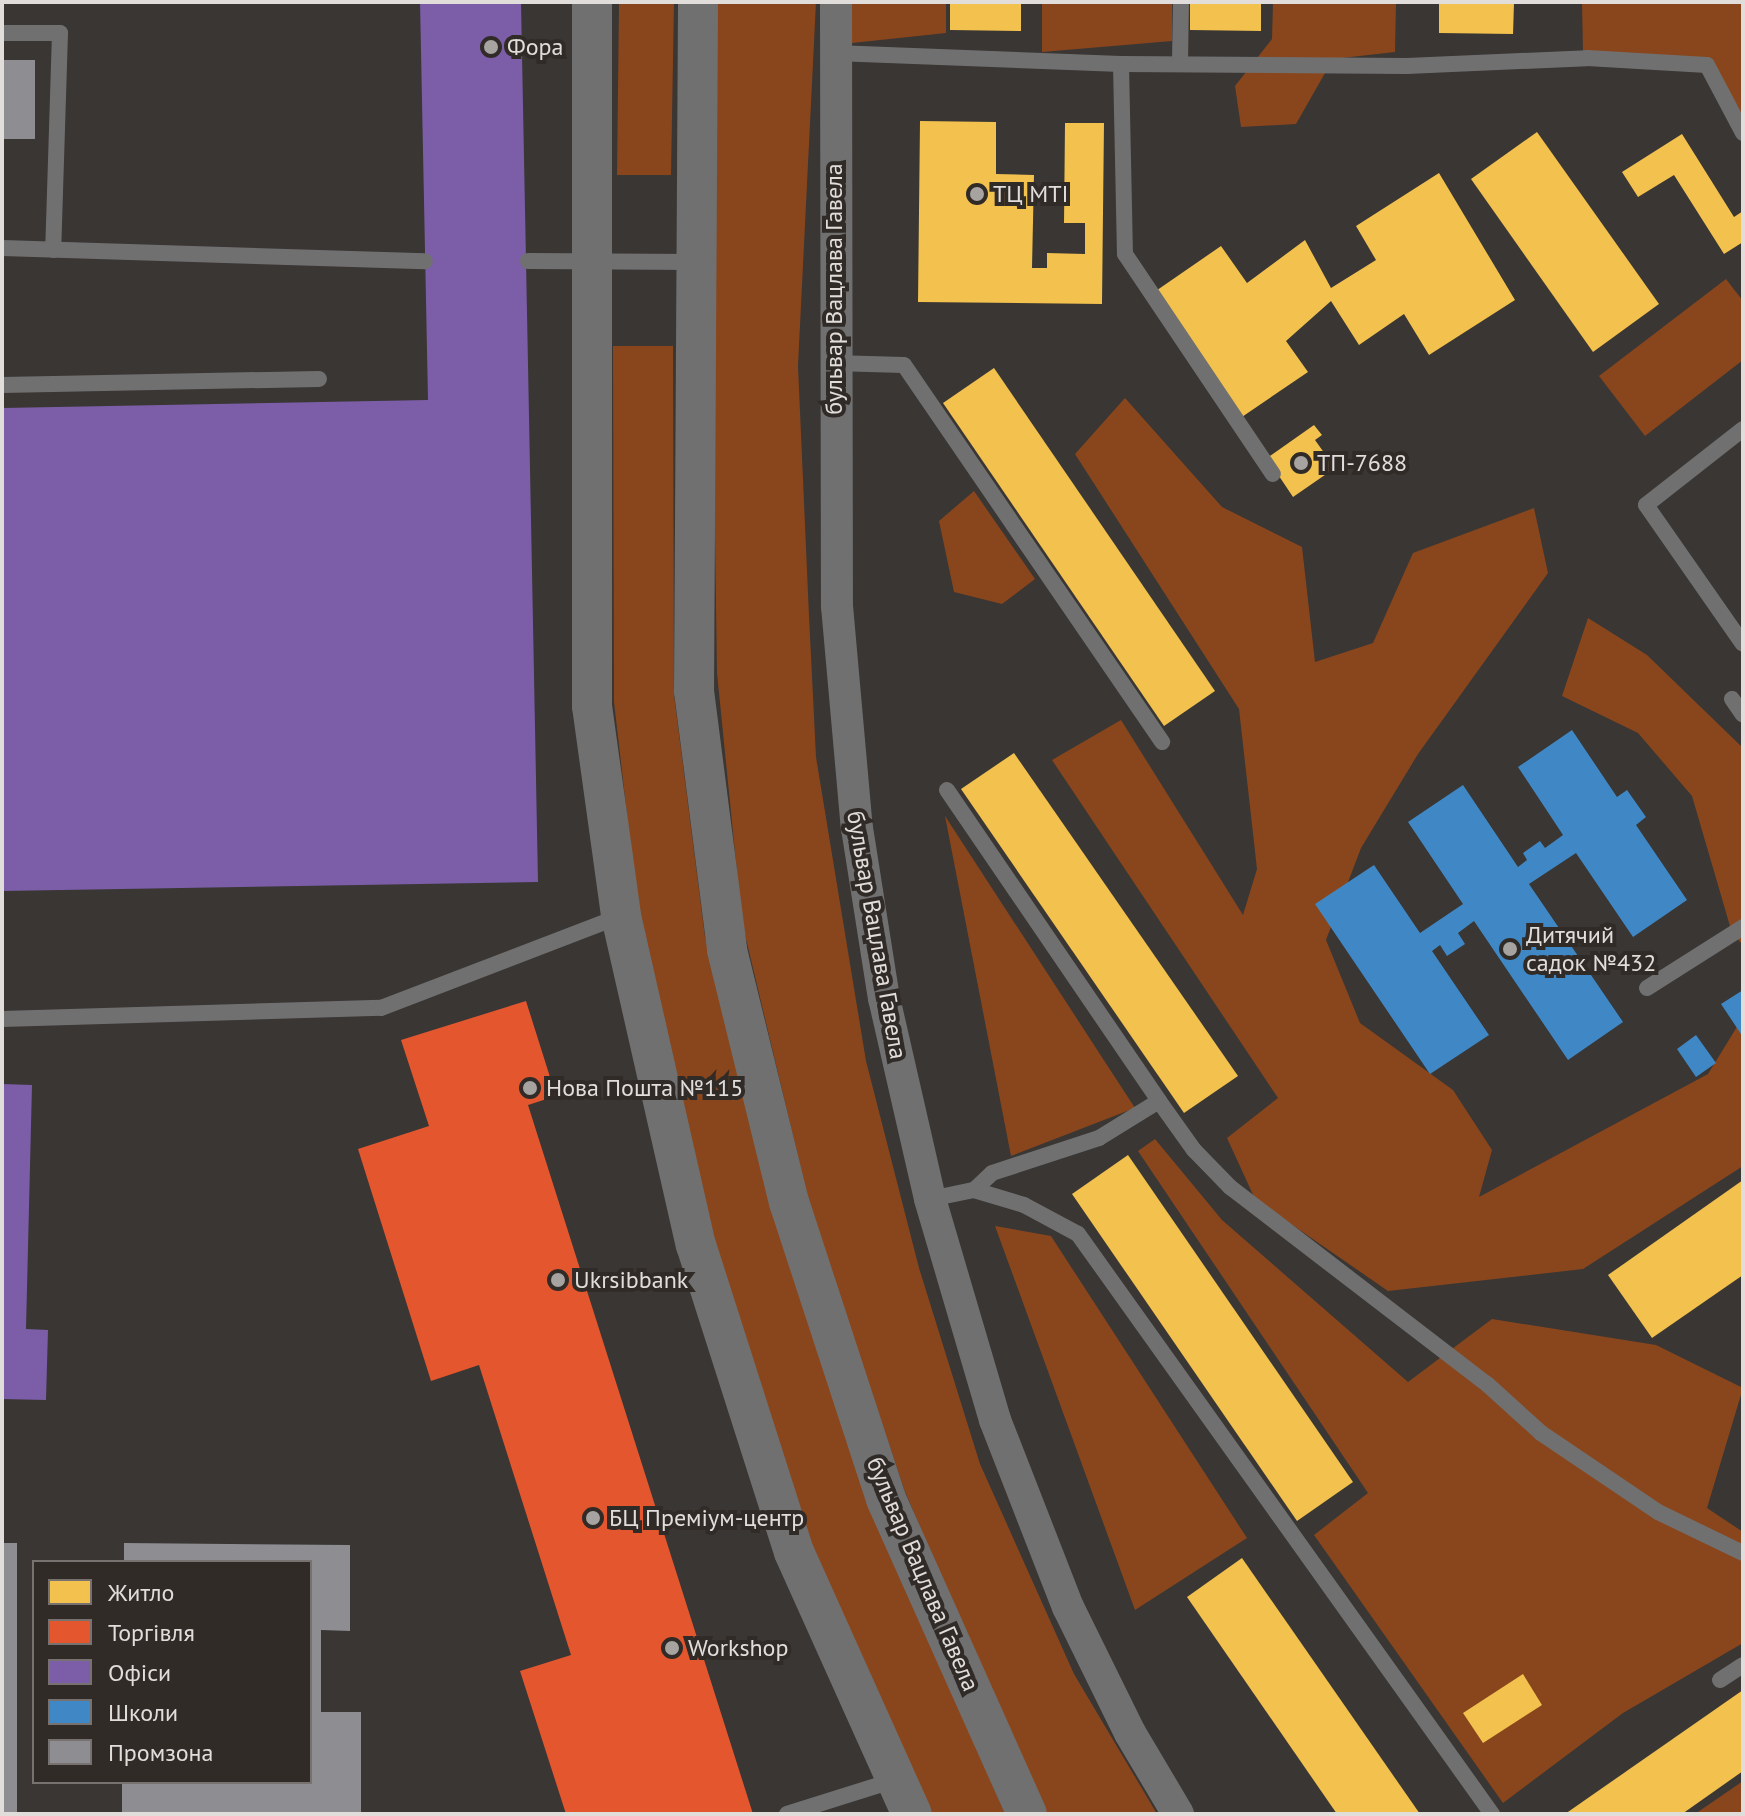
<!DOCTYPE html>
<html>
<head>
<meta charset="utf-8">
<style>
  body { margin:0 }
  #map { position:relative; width:1745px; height:1816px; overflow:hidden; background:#393634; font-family:"PT Sans",sans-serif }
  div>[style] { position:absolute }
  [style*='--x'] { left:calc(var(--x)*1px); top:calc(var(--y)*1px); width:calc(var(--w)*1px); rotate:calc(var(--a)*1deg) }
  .green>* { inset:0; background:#89461c }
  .homes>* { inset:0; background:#f2c14e }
  .shops>* { inset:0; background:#e4572e }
  .offices>* { inset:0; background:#7b5ea7 }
  .schools>* { inset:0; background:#3f88c5 }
  .industry>* { inset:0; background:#8d8d92 }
  .service>* { height:16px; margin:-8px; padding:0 8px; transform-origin:8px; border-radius:8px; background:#717070 }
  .minor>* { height:32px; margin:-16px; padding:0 16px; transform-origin:16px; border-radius:16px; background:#717070 }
  .tertiary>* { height:40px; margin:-20px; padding:0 20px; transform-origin:20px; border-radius:20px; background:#717070 }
  .dots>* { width:22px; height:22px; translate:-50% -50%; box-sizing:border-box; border:4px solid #312b28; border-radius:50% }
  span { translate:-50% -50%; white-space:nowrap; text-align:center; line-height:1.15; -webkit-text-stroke:8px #312b28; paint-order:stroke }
  .poi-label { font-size:24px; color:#e1dddb }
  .left { translate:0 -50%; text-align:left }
  .street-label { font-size:24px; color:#e1dddb }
  .frame { position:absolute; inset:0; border:4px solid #e1dddb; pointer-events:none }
  .legend { position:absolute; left:32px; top:1560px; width:280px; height:224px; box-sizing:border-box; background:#312b28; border:2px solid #777270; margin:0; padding:10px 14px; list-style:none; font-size:24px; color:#e1dddb }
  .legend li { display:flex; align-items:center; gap:16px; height:40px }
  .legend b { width:40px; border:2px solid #777270 }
</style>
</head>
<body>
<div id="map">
  <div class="green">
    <i style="clip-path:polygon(619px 2px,674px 2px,671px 175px,617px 175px)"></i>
    <i style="clip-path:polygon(707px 2px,816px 2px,798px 366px,809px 616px,816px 757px,866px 1061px,919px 1268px,980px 1464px,1074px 1674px,1157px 1814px,1041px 1813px,904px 1489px,810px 1207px,742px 922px,717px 673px)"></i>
    <i style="clip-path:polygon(852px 2px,946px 2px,946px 33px,852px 43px)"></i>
    <i style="clip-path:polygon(1042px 2px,1172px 2px,1172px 41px,1042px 52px)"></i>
    <i style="clip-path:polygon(1273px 2px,1396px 2px,1395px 52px,1333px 59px,1296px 124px,1241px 127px,1235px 86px,1272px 39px)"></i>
    <i style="clip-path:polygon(1582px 2px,1743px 2px,1743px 120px,1711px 60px,1583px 53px)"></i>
    <i style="clip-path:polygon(1726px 279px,1743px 301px,1743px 360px,1645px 436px,1599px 376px)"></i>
    <i style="clip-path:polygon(613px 346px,673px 346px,674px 695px,705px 937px,879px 1522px,1005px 1814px,926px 1814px,811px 1548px,710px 1242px,642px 945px,614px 702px)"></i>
    <i style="clip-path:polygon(1125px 398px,1222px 507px,1302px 547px,1315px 662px,1373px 643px,1413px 553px,1534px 508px,1548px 573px,1418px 754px,1361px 848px,1326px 940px,1360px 1023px,1453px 1090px,1492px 1150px,1479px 1197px,1708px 1074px,1743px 1017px,1743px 1166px,1583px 1269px,1388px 1291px,1255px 1199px,1227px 1138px,1278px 1098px,1052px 760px,1121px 720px,1243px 915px,1257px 869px,1239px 709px,1075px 454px)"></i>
    <i style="clip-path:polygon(974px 491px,1035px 579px,1002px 604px,954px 592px,939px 521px)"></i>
    <i style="clip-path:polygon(1588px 618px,1647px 655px,1743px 748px,1743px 945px,1732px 933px,1692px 796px,1638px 733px,1562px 696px)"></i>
    <i style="clip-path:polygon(945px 816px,1135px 1108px,1011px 1156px)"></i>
    <i style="clip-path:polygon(1155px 1139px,1222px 1220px,1408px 1382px,1492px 1319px,1656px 1345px,1743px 1388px,1707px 1508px,1743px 1532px,1743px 1643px,1623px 1713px,1503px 1803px,1314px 1535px,1368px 1493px,1138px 1151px)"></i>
    <i style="clip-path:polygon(995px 1226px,1051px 1236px,1247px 1538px,1135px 1610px)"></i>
    <i style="clip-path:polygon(1743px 1781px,1743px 1814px,1695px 1814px)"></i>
  </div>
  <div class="homes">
    <i style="clip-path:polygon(950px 2px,1021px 2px,1021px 31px,950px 30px)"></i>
    <i style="clip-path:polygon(1190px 2px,1261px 2px,1261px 31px,1190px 30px)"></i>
    <i style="clip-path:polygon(1439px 2px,1514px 2px,1513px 34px,1439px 33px)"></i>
    <i style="clip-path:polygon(920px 121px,996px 122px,996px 174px,1034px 175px,1032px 268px,1047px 268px,1047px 253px,1085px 254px,1085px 223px,1064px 223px,1065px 123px,1104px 123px,1102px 304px,918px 302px)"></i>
    <i style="clip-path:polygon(1537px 132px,1659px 304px,1593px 352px,1471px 179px)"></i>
    <i style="clip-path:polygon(1682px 134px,1734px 217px,1743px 211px,1743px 242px,1724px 254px,1674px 175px,1638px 197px,1622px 172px)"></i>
    <i style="clip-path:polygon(1439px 173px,1515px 300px,1429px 355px,1404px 314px,1359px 345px,1331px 301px,1286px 341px,1308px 372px,1236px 421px,1150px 295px,1221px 246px,1247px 283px,1305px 240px,1331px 288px,1376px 260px,1356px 226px)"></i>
    <i style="clip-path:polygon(994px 368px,1215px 691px,1164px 726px,943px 403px)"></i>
    <i style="clip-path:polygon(1314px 425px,1322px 435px,1315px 440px,1335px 468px,1293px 497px,1267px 458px)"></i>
    <i style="clip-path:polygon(1014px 753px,1238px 1076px,1184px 1113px,961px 789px)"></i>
    <i style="clip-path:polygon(1128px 1155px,1353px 1482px,1297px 1521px,1072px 1194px)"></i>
    <i style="clip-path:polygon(1743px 1180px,1743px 1275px,1652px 1338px,1608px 1275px)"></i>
    <i style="clip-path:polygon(1242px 1558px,1420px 1814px,1337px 1814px,1187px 1597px)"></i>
    <i style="clip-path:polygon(1523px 1674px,1542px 1705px,1483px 1743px,1463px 1713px)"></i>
    <i style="clip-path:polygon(1743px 1690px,1743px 1771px,1682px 1814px,1565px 1814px)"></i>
  </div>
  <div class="shops">
    <i style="clip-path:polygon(526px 1001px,556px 1096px,528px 1105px,753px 1814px,566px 1814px,520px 1671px,571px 1655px,479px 1365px,431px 1381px,358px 1149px,429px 1126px,401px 1040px)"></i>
  </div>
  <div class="offices">
    <i style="clip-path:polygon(420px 2px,521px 2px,538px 882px,2px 891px,2px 408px,428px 400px)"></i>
    <i style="clip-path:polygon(2px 1084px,32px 1085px,26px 1329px,48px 1330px,46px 1400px,2px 1399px)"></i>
  </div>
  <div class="schools">
    <i style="clip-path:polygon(1572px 730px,1617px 797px,1627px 790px,1646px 817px,1636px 825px,1687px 900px,1633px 937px,1576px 853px,1529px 884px,1623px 1022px,1568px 1060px,1474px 921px,1458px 933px,1465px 944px,1447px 956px,1440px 945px,1432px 951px,1489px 1035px,1430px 1074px,1315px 904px,1374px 865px,1420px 933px,1463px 904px,1408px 822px,1463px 785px,1518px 867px,1527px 860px,1523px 853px,1540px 841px,1545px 848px,1563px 835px,1518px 767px)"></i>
    <i style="clip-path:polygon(1743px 990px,1743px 1037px,1721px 1004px)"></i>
    <i style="clip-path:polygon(1696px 1035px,1716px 1063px,1696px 1077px,1677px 1049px)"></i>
  </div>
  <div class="industry">
    <i style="clip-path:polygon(2px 60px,35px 60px,35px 139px,2px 139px)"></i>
    <i style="clip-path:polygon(2px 1543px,17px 1543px,17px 1814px,2px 1814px)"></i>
    <i style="clip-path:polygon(124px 1543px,350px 1545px,350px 1631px,321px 1630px,321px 1712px,361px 1712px,361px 1814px,122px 1814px,122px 1782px,310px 1782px,310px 1562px,124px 1562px)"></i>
  </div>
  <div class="service">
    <i style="--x:2;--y:33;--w:58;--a:0"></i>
    <i style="--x:60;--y:33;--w:217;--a:91.8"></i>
    <i style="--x:835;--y:53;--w:286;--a:2.2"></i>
    <i style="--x:1121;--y:64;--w:286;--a:0.4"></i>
    <i style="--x:1407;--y:66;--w:180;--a:-2.5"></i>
    <i style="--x:1587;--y:58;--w:120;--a:3.3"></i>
    <i style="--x:1707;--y:65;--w:77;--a:62.1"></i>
    <i style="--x:1180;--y:63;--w:61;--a:-89.1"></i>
    <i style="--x:1121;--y:64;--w:190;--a:88.8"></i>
    <i style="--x:1125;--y:254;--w:265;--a:56.1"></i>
    <i style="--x:2;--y:248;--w:423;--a:1.8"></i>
    <i style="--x:528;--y:261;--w:168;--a:0.3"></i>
    <i style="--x:833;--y:363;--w:71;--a:1.6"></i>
    <i style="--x:904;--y:365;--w:457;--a:55.6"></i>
    <i style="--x:2;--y:385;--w:317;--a:-1.1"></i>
    <i style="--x:1743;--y:429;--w:123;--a:141.9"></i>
    <i style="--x:1646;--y:505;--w:169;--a:55.1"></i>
    <i style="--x:1732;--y:699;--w:19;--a:55"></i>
    <i style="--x:947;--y:790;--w:376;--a:55.7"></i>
    <i style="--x:1159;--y:1101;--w:60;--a:54.5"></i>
    <i style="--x:1194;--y:1150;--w:52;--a:45.8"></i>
    <i style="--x:1230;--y:1187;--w:324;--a:37.5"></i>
    <i style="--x:1487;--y:1384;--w:73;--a:42.2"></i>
    <i style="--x:1541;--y:1433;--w:141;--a:34"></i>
    <i style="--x:1658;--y:1512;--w:94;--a:25.8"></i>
    <i style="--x:1647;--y:988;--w:114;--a:-32.4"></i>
    <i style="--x:2;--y:1019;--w:379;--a:-1.7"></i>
    <i style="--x:381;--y:1008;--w:257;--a:-21"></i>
    <i style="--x:974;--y:1190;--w:25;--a:-43"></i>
    <i style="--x:992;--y:1173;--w:113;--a:-18.1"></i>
    <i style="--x:1099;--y:1138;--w:70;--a:-31.7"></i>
    <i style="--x:930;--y:1199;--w:45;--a:-11.6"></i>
    <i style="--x:974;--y:1190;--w:52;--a:16.7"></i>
    <i style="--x:1024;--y:1205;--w:61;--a:28.2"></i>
    <i style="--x:1078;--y:1234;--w:713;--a:54.48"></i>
    <i style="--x:1720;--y:1680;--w:27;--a:-33"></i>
    <i style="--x:787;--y:1814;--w:113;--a:-17.5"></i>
  </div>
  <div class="minor">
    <i style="--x:836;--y:2;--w:604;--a:89.91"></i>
    <i style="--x:837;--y:606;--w:223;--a:84.9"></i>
    <i style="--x:857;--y:828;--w:172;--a:81"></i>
    <i style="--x:884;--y:998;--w:206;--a:77.1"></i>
    <i style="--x:930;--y:1199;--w:230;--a:73.6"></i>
    <i style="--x:995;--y:1420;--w:201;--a:68.7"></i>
    <i style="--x:1068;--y:1607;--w:140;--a:63.8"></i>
    <i style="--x:1130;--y:1733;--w:94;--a:59.3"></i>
  </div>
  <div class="tertiary">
    <i style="--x:592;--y:2;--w:704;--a:90"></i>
    <i style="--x:592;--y:706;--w:212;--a:82.1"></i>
    <i style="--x:621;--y:916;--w:337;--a:77.2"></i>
    <i style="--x:696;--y:1245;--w:322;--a:72.3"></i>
    <i style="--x:794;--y:1552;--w:287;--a:65.8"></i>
    <i style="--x:698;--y:2;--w:689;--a:90.33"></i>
    <i style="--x:694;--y:691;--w:261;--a:82.7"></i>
    <i style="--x:727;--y:950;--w:260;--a:76.2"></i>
    <i style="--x:789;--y:1202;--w:312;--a:71.9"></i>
    <i style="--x:886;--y:1499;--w:345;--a:65.9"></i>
  </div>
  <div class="dots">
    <i style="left:491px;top:47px;background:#a6a3a1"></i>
    <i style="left:977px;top:194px;background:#a6a3a1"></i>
    <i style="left:1301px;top:463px;background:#a6a3a1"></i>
    <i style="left:1510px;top:949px;background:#a6a3a1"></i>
    <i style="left:530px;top:1088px;background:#a6a3a1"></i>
    <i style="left:558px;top:1280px;background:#a6a3a1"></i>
    <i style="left:593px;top:1518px;background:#a6a3a1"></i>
    <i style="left:672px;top:1648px;background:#a6a3a1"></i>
  </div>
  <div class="poi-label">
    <span class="left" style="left:507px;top:47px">Фора</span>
    <span class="left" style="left:993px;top:194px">ТЦ MTI</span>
    <span class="left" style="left:1317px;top:463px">ТП-7688</span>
    <span class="left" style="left:1526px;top:949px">Дитячий<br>садок №432</span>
    <span class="left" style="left:546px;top:1088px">Нова Пошта №115</span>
    <span class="left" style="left:574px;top:1280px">Ukrsibbank</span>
    <span class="left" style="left:609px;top:1518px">БЦ Преміум-центр</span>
    <span class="left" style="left:688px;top:1648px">Workshop</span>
  </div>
  <div class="street-label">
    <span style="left:834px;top:289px;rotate:-90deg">бульвар Вацлава Гавела</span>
    <span style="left:877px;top:935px;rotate:80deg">бульвар Вацлава Гавела</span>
    <span style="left:923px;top:1574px;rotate:67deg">бульвар Вацлава Гавела</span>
  </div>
  <div class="frame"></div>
  <ul class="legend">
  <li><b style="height:22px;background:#f2c14e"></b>Житло</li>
  <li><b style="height:22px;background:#e4572e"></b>Торгівля</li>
  <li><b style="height:22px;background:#7b5ea7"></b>Офіси</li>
  <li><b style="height:22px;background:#3f88c5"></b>Школи</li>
  <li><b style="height:22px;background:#8d8d92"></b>Промзона</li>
  </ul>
</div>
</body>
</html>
